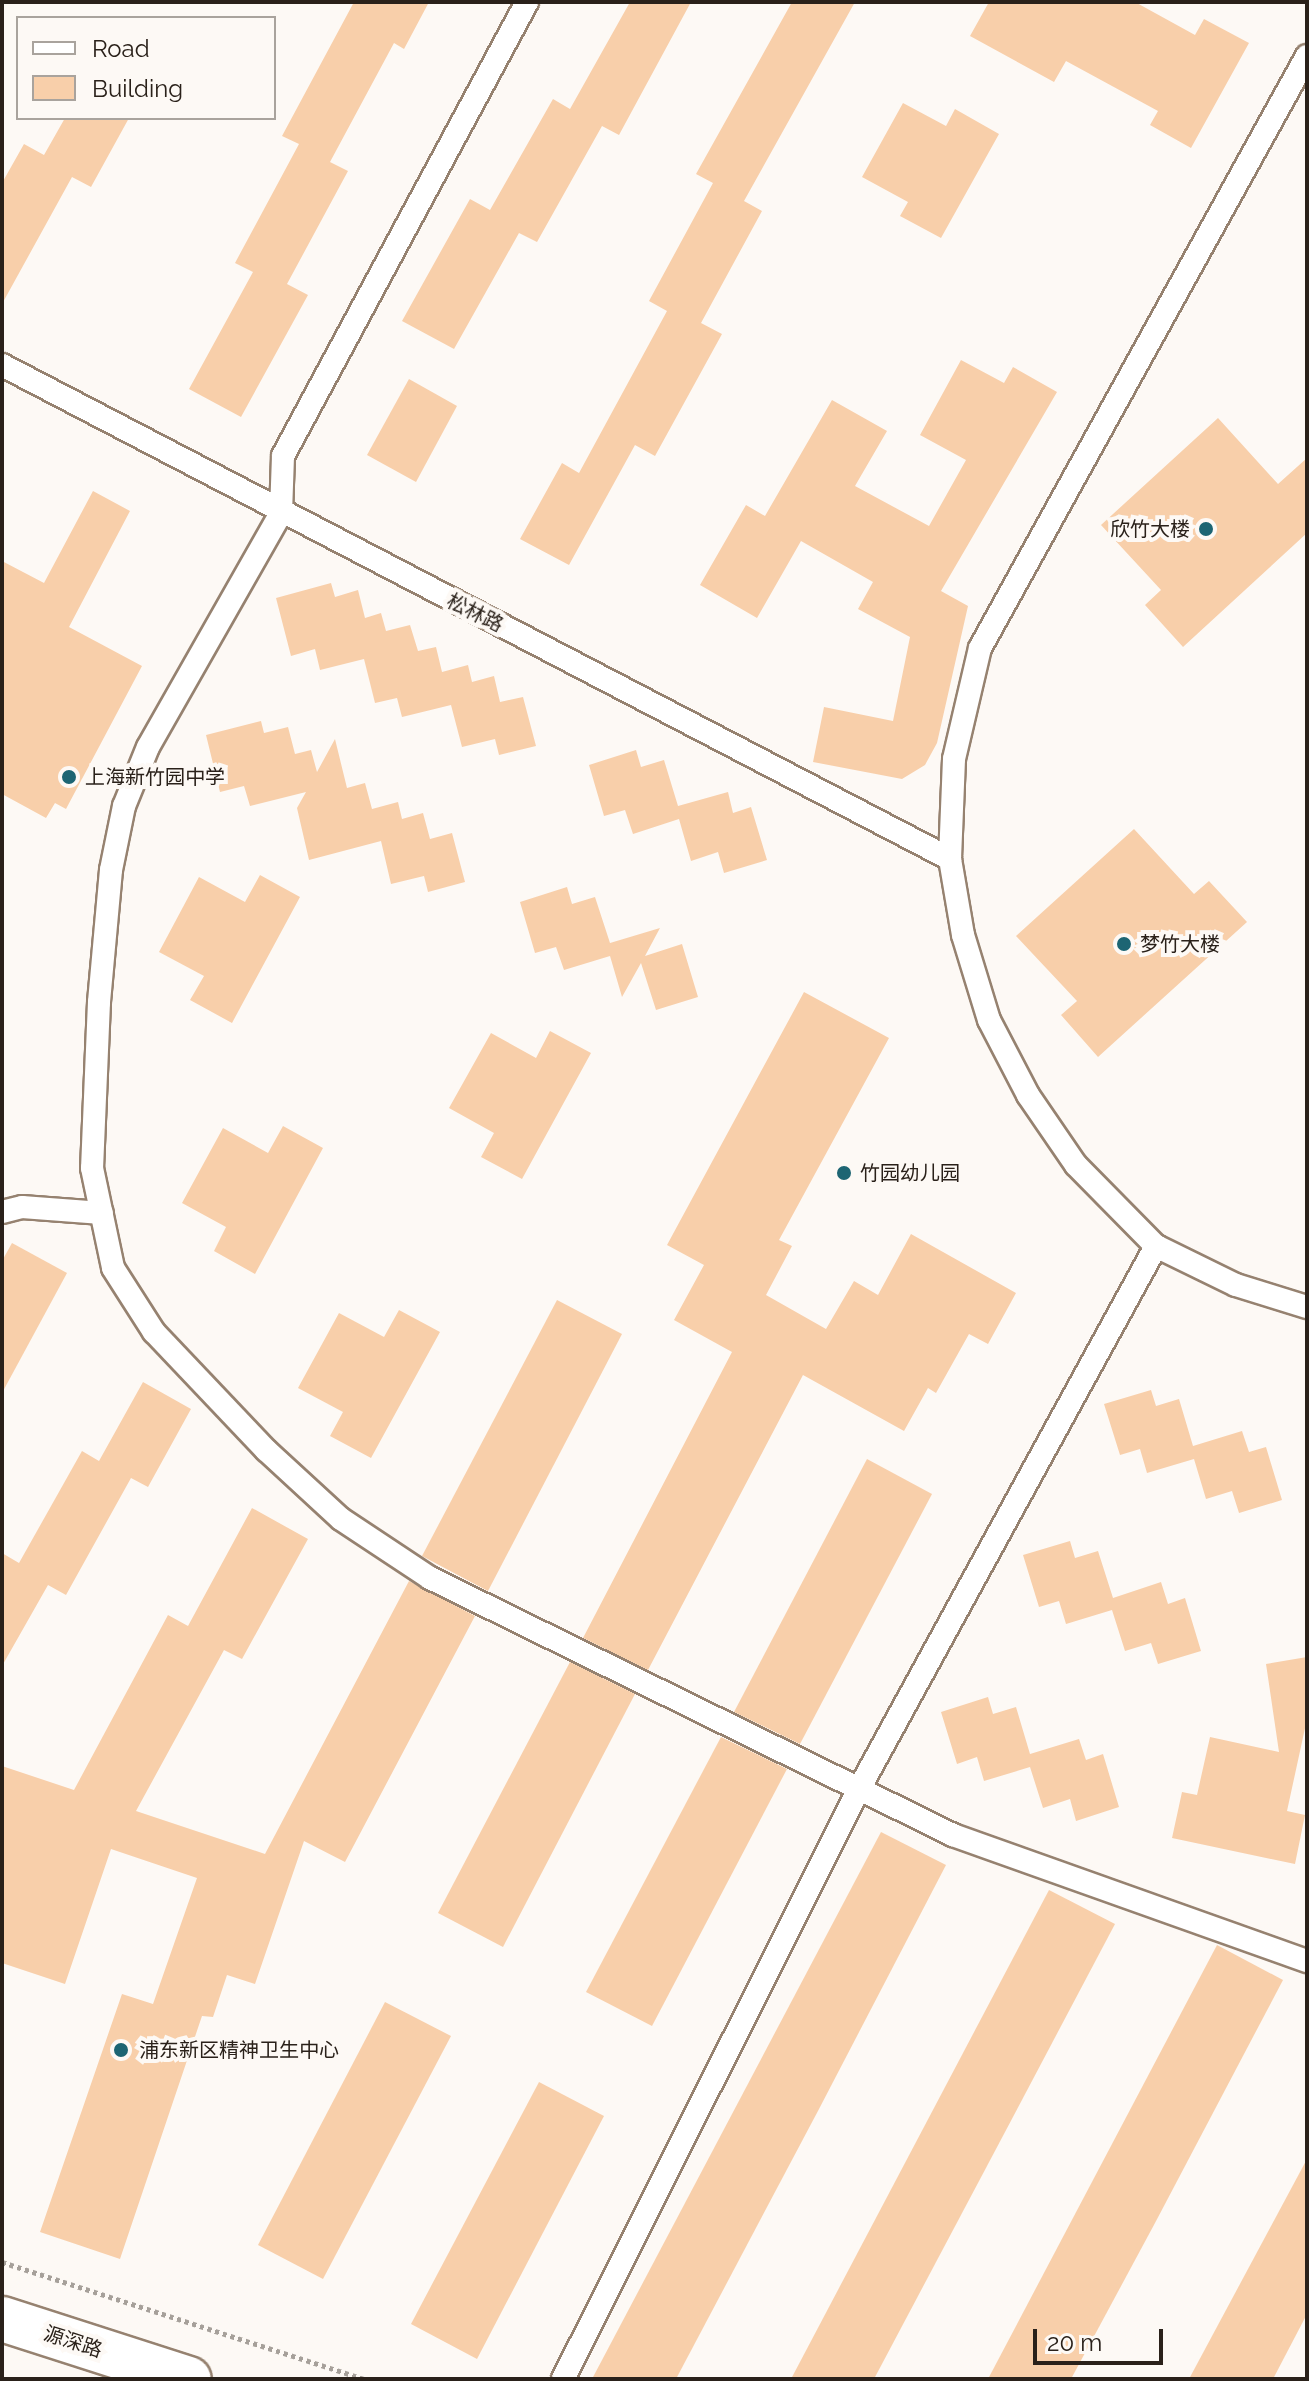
<!DOCTYPE html>
<html>
<head>
<meta charset="utf-8">
<style>
  body { margin:0 }
  #map { position:relative; width:1309px; height:2381px; overflow:hidden; background:#fdf9f5; font-family:Raleway,"Noto Sans SC",sans-serif }
  div>[style] { position:absolute }
  [style*='--x'] { left:calc(var(--x)*1px); top:calc(var(--y)*1px); width:calc(var(--w)*1px); rotate:calc(var(--a)*1deg) }
  .building>* { inset:0; background:#f8cfaa }
  .path>* { height:5px; margin-top:-2.5px; transform-origin:0; background:repeating-linear-gradient(90deg,#a6a09a 0 4px,transparent 0 8px) }
  .roads { filter:drop-shadow(2px 0 #968270) drop-shadow(-2px 0 #968270) drop-shadow(0 2px #968270) drop-shadow(0 -2px #968270) }
  .service>* { height:22px; margin:-11px; padding:0 11px; transform-origin:11px; border-radius:11px; background:#fff }
  .secondary>* { height:44px; margin:-22px; padding:0 22px; transform-origin:22px; border-radius:22px; background:#fff }
  .dots>* { width:22px; height:22px; translate:-50% -50%; box-sizing:border-box; border:4px solid #fdf9f5; border-radius:50% }
  span { translate:-50% -50%; white-space:nowrap; text-align:center; line-height:1.15; -webkit-text-stroke:8px #fdf9f5; paint-order:stroke }
  .poi-label { font-size:20px; color:#2a211a }
  .right { translate:-100% -50%; text-align:right }
  .left { translate:0 -50%; text-align:left }
  .street-label { font-size:20px; color:#2a211a }
  .frame { position:absolute; inset:0; border:4px solid #2a211a; pointer-events:none }
  .legend { position:absolute; left:16px; top:16px; width:260px; height:104px; box-sizing:border-box; background:#fdf9f5; border:2px solid #a9a39d; margin:0; padding:10px 14px; list-style:none; font-size:24px; color:#2a211a }
  .legend li { display:flex; align-items:center; gap:16px; height:40px }
  .legend b { width:40px; border:2px solid #a9a39d }
  .scale { position:absolute; left:1033px; top:2329px; width:130px; height:36px; box-sizing:border-box; border:4px solid #2a211a; border-top:0; padding-left:10px; font-size:24px; line-height:28px; white-space:nowrap; color:#2a211a; -webkit-text-stroke:6px #fdf9f5; paint-order:stroke }
</style>
</head>
<body>
<div id="map">
  <div class="building">
    <i style="clip-path:polygon(354px 2px,429px 2px,404px 49px,394px 43px,330px 162px,348px 171px,287px 284px,308px 295px,241px 417px,189px 389px,253px 272px,235px 263px,299px 144px,282px 136px)"></i>
    <i style="clip-path:polygon(630px 2px,691px 2px,619px 135px,602px 126px,537px 242px,519px 233px,454px 349px,402px 321px,470px 199px,490px 210px,553px 99px,570px 109px)"></i>
    <i style="clip-path:polygon(792px 2px,855px 2px,744px 201px,762px 211px,701px 323px,722px 334px,655px 456px,635px 445px,569px 565px,520px 539px,562px 463px,579px 473px,667px 311px,649px 301px,713px 183px,696px 174px)"></i>
    <i style="clip-path:polygon(989px 2px,1135px 2px,1195px 35px,1204px 19px,1249px 43px,1191px 148px,1150px 125px,1158px 111px,1066px 61px,1054px 82px,970px 36px)"></i>
    <i style="clip-path:polygon(903px 103px,946px 126px,955px 109px,999px 134px,941px 238px,900px 216px,908px 202px,862px 177px)"></i>
    <i style="clip-path:polygon(65px 118px,129px 118px,91px 187px,72px 177px,2px 304px,2px 183px,24px 144px,44px 155px)"></i>
    <i style="clip-path:polygon(961px 360px,1004px 383px,1013px 367px,1057px 392px,941px 591px,968px 606px,937px 743px,925px 765px,902px 779px,813px 762px,824px 707px,893px 721px,910px 637px,858px 609px,873px 582px,801px 541px,757px 618px,700px 585px,746px 505px,765px 516px,832px 400px,887px 431px,855px 486px,929px 526px,966px 460px,920px 435px)"></i>
    <i style="clip-path:polygon(409px 379px,457px 406px,416px 482px,367px 455px)"></i>
    <i style="clip-path:polygon(1218px 418px,1278px 484px,1307px 458px,1307px 533px,1183px 647px,1145px 605px,1161px 590px,1101px 525px)"></i>
    <i style="clip-path:polygon(93px 491px,130px 511px,69px 627px,142px 666px,66px 809px,55px 803px,46px 818px,2px 794px,2px 561px,44px 583px)"></i>
    <i style="clip-path:polygon(331px 583px,335px 597px,358px 590px,365px 618px,381px 613px,386px 631px,410px 625px,418px 651px,436px 647px,442px 672px,468px 665px,472px 682px,494px 676px,500px 702px,523px 697px,536px 746px,499px 755px,495px 739px,462px 747px,451px 705px,402px 717px,397px 698px,375px 703px,364px 659px,320px 670px,315px 649px,291px 656px,276px 598px)"></i>
    <i style="clip-path:polygon(261px 721px,264px 733px,288px 727px,295px 754px,311px 750px,317px 772px,335px 739px,347px 788px,365px 783px,372px 809px,398px 802px,402px 819px,423px 813px,430px 839px,452px 833px,465px 882px,428px 892px,424px 876px,391px 884px,381px 841px,309px 860px,297px 808px,306px 792px,250px 806px,244px 786px,220px 792px,206px 735px)"></i>
    <i style="clip-path:polygon(636px 750px,641px 767px,664px 760px,678px 806px,728px 792px,733px 813px,751px 807px,767px 860px,724px 873px,718px 852px,691px 861px,679px 819px,633px 834px,625px 810px,604px 816px,589px 765px)"></i>
    <i style="clip-path:polygon(1134px 829px,1194px 894px,1209px 881px,1247px 922px,1098px 1057px,1061px 1015px,1077px 1001px,1016px 936px)"></i>
    <i style="clip-path:polygon(260px 875px,300px 897px,232px 1023px,190px 1000px,204px 976px,159px 952px,199px 877px,245px 902px)"></i>
    <i style="clip-path:polygon(567px 887px,572px 904px,595px 897px,610px 943px,660px 928px,645px 956px,682px 944px,698px 997px,656px 1010px,641px 963px,622px 997px,610px 956px,564px 970px,556px 947px,535px 953px,520px 902px)"></i>
    <i style="clip-path:polygon(804px 992px,889px 1038px,779px 1240px,792px 1246px,766px 1295px,826px 1329px,854px 1281px,878px 1295px,911px 1234px,1016px 1293px,988px 1344px,969px 1334px,936px 1393px,928px 1388px,904px 1431px,803px 1375px,648px 1670px,583px 1638px,732px 1352px,674px 1320px,704px 1265px,667px 1245px)"></i>
    <i style="clip-path:polygon(550px 1031px,591px 1053px,522px 1179px,481px 1157px,494px 1133px,449px 1108px,491px 1033px,536px 1058px)"></i>
    <i style="clip-path:polygon(283px 1126px,323px 1148px,255px 1274px,214px 1251px,226px 1227px,182px 1203px,223px 1128px,268px 1153px)"></i>
    <i style="clip-path:polygon(12px 1243px,67px 1273px,2px 1393px,2px 1261px)"></i>
    <i style="clip-path:polygon(557px 1300px,622px 1334px,488px 1591px,422px 1556px)"></i>
    <i style="clip-path:polygon(399px 1310px,440px 1332px,371px 1458px,330px 1436px,343px 1412px,298px 1388px,339px 1313px,384px 1337px)"></i>
    <i style="clip-path:polygon(143px 1382px,191px 1409px,148px 1487px,131px 1478px,66px 1595px,48px 1585px,2px 1666px,2px 1553px,19px 1563px,82px 1451px,99px 1461px)"></i>
    <i style="clip-path:polygon(1151px 1390px,1156px 1406px,1179px 1399px,1193px 1446px,1242px 1431px,1249px 1452px,1266px 1447px,1282px 1500px,1239px 1513px,1232px 1491px,1206px 1499px,1194px 1459px,1147px 1473px,1140px 1449px,1120px 1455px,1104px 1404px)"></i>
    <i style="clip-path:polygon(867px 1459px,932px 1494px,800px 1744px,734px 1712px)"></i>
    <i style="clip-path:polygon(252px 1508px,308px 1539px,242px 1659px,224px 1650px,136px 1811px,265px 1854px,409px 1581px,475px 1616px,345px 1862px,304px 1841px,255px 1984px,227px 1975px,213px 2017px,202px 2016px,120px 2259px,40px 2232px,122px 1994px,153px 2004px,197px 1878px,111px 1849px,65px 1984px,2px 1963px,2px 1766px,74px 1790px,168px 1615px,188px 1626px)"></i>
    <i style="clip-path:polygon(1070px 1541px,1075px 1558px,1098px 1551px,1113px 1598px,1161px 1582px,1168px 1604px,1185px 1598px,1201px 1651px,1158px 1664px,1151px 1643px,1125px 1651px,1112px 1610px,1066px 1624px,1059px 1601px,1039px 1607px,1023px 1555px)"></i>
    <i style="clip-path:polygon(1307px 1657px,1307px 1719px,1287px 1811px,1305px 1815px,1295px 1864px,1172px 1838px,1182px 1792px,1197px 1795px,1210px 1737px,1279px 1752px,1266px 1664px)"></i>
    <i style="clip-path:polygon(570px 1662px,635px 1694px,503px 1947px,438px 1913px)"></i>
    <i style="clip-path:polygon(988px 1697px,993px 1714px,1016px 1707px,1030px 1754px,1079px 1739px,1086px 1760px,1103px 1754px,1119px 1807px,1076px 1821px,1070px 1799px,1043px 1808px,1030px 1767px,984px 1781px,977px 1757px,957px 1764px,941px 1712px)"></i>
    <i style="clip-path:polygon(721px 1737px,787px 1769px,652px 2026px,586px 1992px)"></i>
    <i style="clip-path:polygon(881px 1832px,946px 1865px,819px 2109px,676px 2379px,592px 2379px)"></i>
    <i style="clip-path:polygon(1049px 1890px,1115px 1924px,987px 2166px,874px 2379px,791px 2379px)"></i>
    <i style="clip-path:polygon(1217px 1945px,1283px 1980px,1155px 2223px,1071px 2379px,988px 2379px)"></i>
    <i style="clip-path:polygon(385px 2002px,451px 2036px,323px 2279px,258px 2245px)"></i>
    <i style="clip-path:polygon(539px 2082px,604px 2116px,477px 2359px,411px 2324px)"></i>
    <i style="clip-path:polygon(1307px 2159px,1307px 2314px,1273px 2379px,1189px 2379px)"></i>
  </div>
  <div class="path">
    <i style="--x:2;--y:2262;--w:381;--a:17.9"></i>
  </div>
  <div class="roads">
    <div class="service">
      <i style="--x:527;--y:2;--w:515;--a:118.26"></i>
      <i style="--x:283;--y:456;--w:57;--a:92"></i>
      <i style="--x:281;--y:513;--w:269;--a:119.6"></i>
      <i style="--x:148;--y:747;--w:64;--a:112.1"></i>
      <i style="--x:124;--y:806;--w:65;--a:101.5"></i>
      <i style="--x:111;--y:870;--w:133;--a:95.2"></i>
      <i style="--x:99;--y:1002;--w:166;--a:92.4"></i>
      <i style="--x:92;--y:1168;--w:102;--a:78.1"></i>
      <i style="--x:113;--y:1268;--w:76;--a:57.4"></i>
      <i style="--x:154;--y:1332;--w:163;--a:46.5"></i>
      <i style="--x:266;--y:1450;--w:102;--a:42.6"></i>
      <i style="--x:341;--y:1519;--w:107;--a:33.5"></i>
      <i style="--x:430;--y:1578;--w:583;--a:26.17"></i>
      <i style="--x:953;--y:1835;--w:376;--a:19.6"></i>
      <i style="--x:1307;--y:56;--w:676;--a:118.91"></i>
      <i style="--x:980;--y:648;--w:114;--a:103.2"></i>
      <i style="--x:954;--y:759;--w:100;--a:92.3"></i>
      <i style="--x:950;--y:859;--w:77;--a:80.3"></i>
      <i style="--x:963;--y:935;--w:89;--a:73"></i>
      <i style="--x:989;--y:1020;--w:85;--a:62.5"></i>
      <i style="--x:1028;--y:1095;--w:85;--a:55.6"></i>
      <i style="--x:1076;--y:1165;--w:114;--a:45.4"></i>
      <i style="--x:1156;--y:1246;--w:89;--a:26"></i>
      <i style="--x:1236;--y:1285;--w:74;--a:17.2"></i>
      <i style="--x:2;--y:365;--w:1069;--a:27.52"></i>
      <i style="--x:2;--y:1212;--w:21;--a:-14"></i>
      <i style="--x:22;--y:1207;--w:80;--a:4.3"></i>
      <i style="--x:563;--y:2379;--w:660;--a:-63.36"></i>
      <i style="--x:859;--y:1789;--w:619;--a:-61.32"></i>
    </div>
    <div class="secondary">
      <i style="--x:2;--y:2319;--w:196;--a:17.8"></i>
    </div>
  </div>
  <div class="dots">
    <i style="left:1206px;top:529px;background:#1d6573"></i>
    <i style="left:69px;top:777px;background:#1d6573"></i>
    <i style="left:1124px;top:944px;background:#1d6573"></i>
    <i style="left:844px;top:1173px;background:#1d6573"></i>
    <i style="left:121px;top:2050px;background:#1d6573"></i>
  </div>
  <div class="poi-label">
    <span class="right" style="left:1190px;top:529px">欣竹大楼</span>
    <span class="left" style="left:85px;top:777px">上海新竹园中学</span>
    <span class="left" style="left:1140px;top:944px">梦竹大楼</span>
    <span class="left" style="left:860px;top:1173px">竹园幼儿园</span>
    <span class="left" style="left:139px;top:2050px">浦东新区精神卫生中心</span>
  </div>
  <div class="street-label">
    <span style="left:475px;top:613px;rotate:27deg">松林路</span>
    <span style="left:73px;top:2342px;rotate:18deg">源深路</span>
  </div>
  <div class="frame"></div>
  <ul class="legend">
  <li><b style="height:10px;background:#fff"></b>Road</li>
  <li><b style="height:22px;background:#f8cfaa"></b>Building</li>
  </ul>
  <div class="scale">20 m</div>
</div>
</body>
</html>
